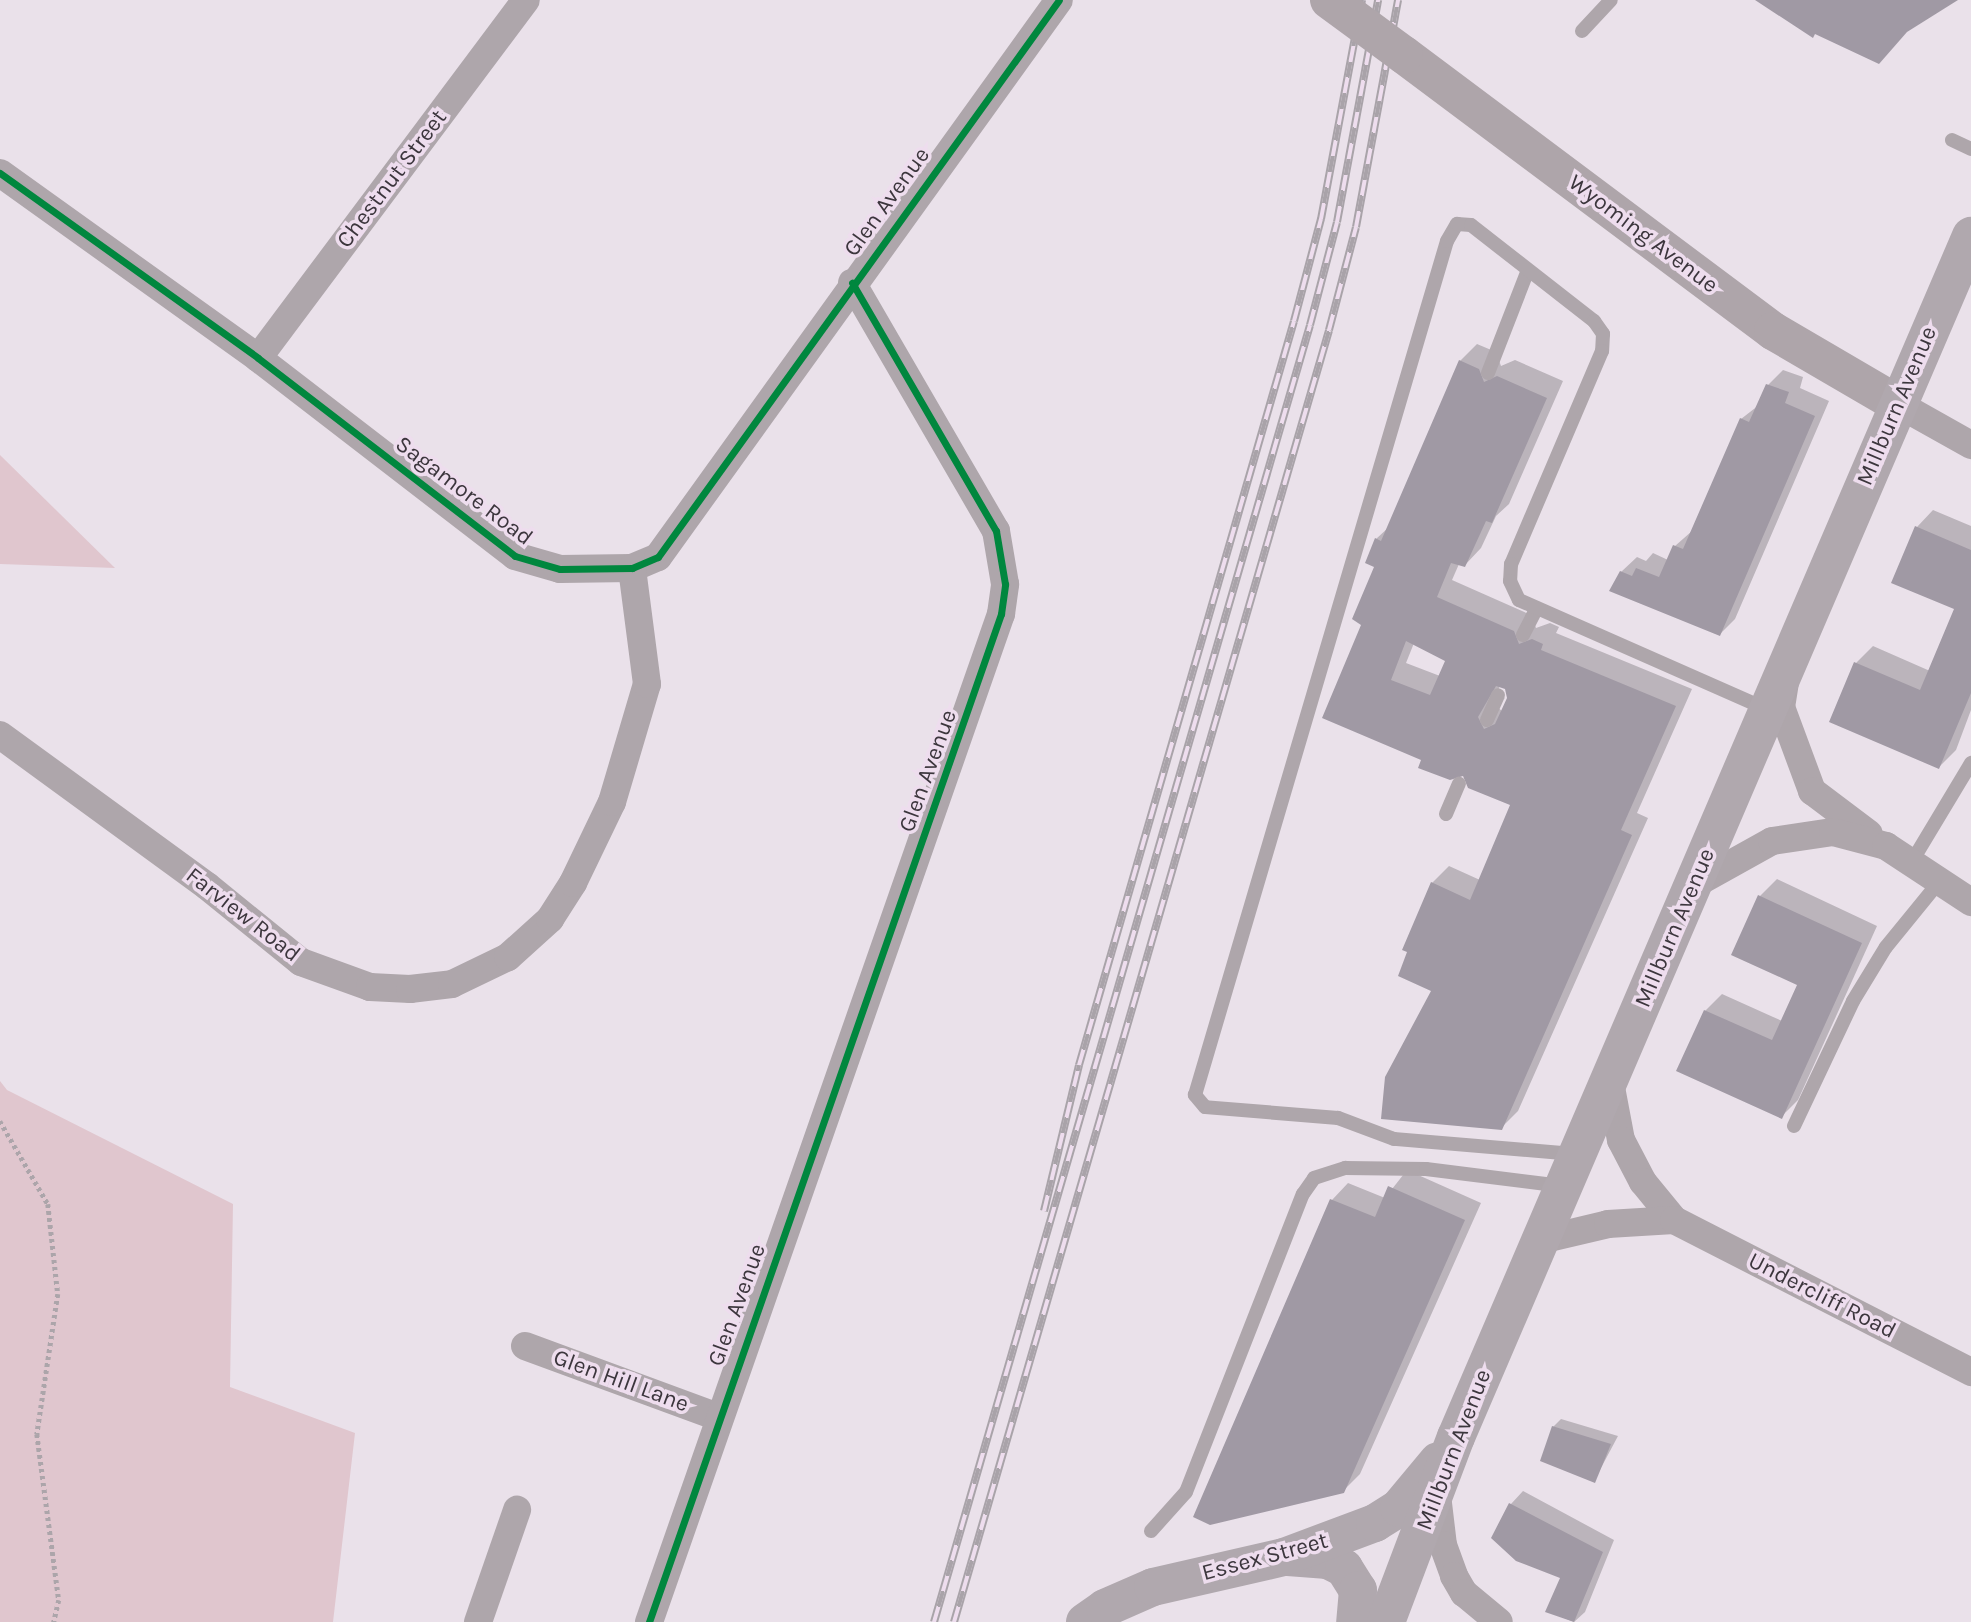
<!DOCTYPE html>
<html>
<head>
<meta charset="utf-8">
<style>
  body { margin:0 }
  #map { position:relative; width:1971px; height:1622px; overflow:hidden; background:#eae1ea; font-family:Karla,sans-serif }
  div>[style] { position:absolute }
  [style*='--x'] { left:calc(var(--x)*1px); top:calc(var(--y)*1px); width:calc(var(--w)*1px); rotate:calc(var(--a)*1deg) }
  .green>* { inset:0; background:#e0c6ce }
  .shadow>* { inset:0; background:#0003 }
  .building>* { inset:0; background:#a099a4 }
  .path>* { height:4.5px; margin-top:-2.25px; transform-origin:0; background:repeating-linear-gradient(90deg,#aca5aa 0 3.5px,transparent 0 7px) }
  .service>* { height:14px; margin:-7px; padding:0 7px; transform-origin:7px; border-radius:7px; background:#aea6ab }
  .minor>* { height:28px; margin:-14px; padding:0 14px; transform-origin:14px; border-radius:14px; background:#aea6ab }
  .secondary>* { height:38px; margin:-19px; padding:0 19px; transform-origin:19px; border-radius:19px; background:#aea5aa }
  .primary>* { height:38px; margin:-19px; padding:0 19px; transform-origin:19px; border-radius:19px; background:#b0a8ae }
  .rail>* { height:8px; margin-top:-4px; transform-origin:0; background:repeating-linear-gradient(90deg,#ede 0 16px,#a9a3a9 0 32px); box-sizing:border-box; border-block:2px solid #a9a3a9 }
  .secondary-bridge>* { height:38px; margin:-19px; padding:0 19px; transform-origin:19px; border-radius:19px; background:#aea5aa }
  .cycleway>* { height:7px; margin:-3.5px; padding:0 3.5px; transform-origin:3.5px; border-radius:3.5px; background:#00873e }
  span { translate:-50% -50%; white-space:nowrap; text-align:center; line-height:1.15; -webkit-text-stroke:7px #ede; paint-order:stroke }
  .street-label { font-size:23px; color:#3c363d }
</style>
</head>
<body>
<div id="map">
  <div class="green">
    <i style="clip-path:polygon(0 455px,115px 568px,0 564px)"></i>
    <i style="clip-path:polygon(0 1081px,7px 1090px,233px 1204px,230px 1387px,355px 1433px,333px 1622px,0 1622px)"></i>
  </div>
  <div class="shadow">
    <i style="clip-path:polygon(evenodd,1477px 344px,1496px 352px,1501px 366px,1515px 360px,1563px 381px,1509px 504px,1496px 516px,1481px 548px,1465px 565px,1459px 564px,1452px 580px,1531px 615px,1536px 628px,1550px 623px,1559px 627px,1556px 633px,1692px 689px,1637px 813px,1648px 818px,1518px 1111px,1501px 1128px,1433px 990px,1432px 883px,1449px 866px,1480px 880px,1513px 804px,1463px 773px,1423px 759px,1363px 624px,1376px 566px,1376px 539px,1389px 527px,1460px 361px,1477px 344px,1414px 643px,1447px 660px,1440px 676px,1406px 663px,1414px 643px,1477px 344px,1501px 683px,1510px 694px,1503px 712px,1493px 703px,1501px 683px)"></i>
    <i style="clip-path:polygon(1783px 370px,1803px 377px,1800px 388px,1829px 401px,1735px 619px,1720px 634px,1621px 572px,1637px 557px,1646px 561px,1653px 553px,1668px 560px,1675px 546px,1692px 531px,1741px 419px,1759px 405px,1768px 385px)"></i>
    <i style="clip-path:polygon(1933px 510px,1971px 526px,1971px 710px,1956px 750px,1939px 767px,1831px 721px,1856px 663px,1873px 646px,1930px 671px,1956px 608px,1917px 527px)"></i>
    <i style="clip-path:polygon(1777px 879px,1877px 926px,1798px 1100px,1781px 1117px,1705px 1011px,1722px 994px,1782px 1021px,1799px 984px,1760px 896px)"></i>
    <i style="clip-path:polygon(1407px 1170px,1481px 1203px,1360px 1474px,1343px 1491px,1332px 1200px,1348px 1183px,1385px 1198px)"></i>
    <i style="clip-path:polygon(1561px 1419px,1618px 1436px,1594px 1481px,1553px 1427px)"></i>
    <i style="clip-path:polygon(1523px 1491px,1614px 1540px,1585px 1612px,1574px 1622px,1547px 1611px,1562px 1577px,1493px 1537px,1511px 1504px)"></i>
  </div>
  <div class="building">
    <i style="clip-path:polygon(1755px 0,1958px 0,1907px 32px,1879px 64px,1815px 34px,1813px 38px)"></i>
    <i style="clip-path:polygon(evenodd,1459px 360px,1479px 369px,1484px 382px,1497px 376px,1547px 398px,1492px 523px,1486px 521px,1465px 567px,1451px 563px,1437px 597px,1514px 631px,1519px 644px,1532px 639px,1543px 644px,1541px 650px,1676px 706px,1621px 830px,1632px 835px,1502px 1130px,1381px 1119px,1385px 1077px,1431px 991px,1398px 976px,1407px 952px,1402px 950px,1431px 882px,1470px 900px,1510px 805px,1468px 788px,1463px 776px,1450px 780px,1418px 768px,1421px 760px,1322px 718px,1361px 625px,1352px 619px,1374px 567px,1365px 563px,1375px 538px,1381px 541px,1459px 360px,1406px 641px,1445px 661px,1430px 695px,1391px 680px,1406px 641px,1459px 360px,1496px 686px,1505px 689px,1507px 698px,1495px 724px,1484px 729px,1478px 717px,1496px 686px)"></i>
    <i style="clip-path:polygon(1766px 384px,1789px 392px,1785px 403px,1815px 416px,1720px 636px,1609px 591px,1620px 571px,1632px 576px,1636px 568px,1659px 577px,1673px 545px,1683px 549px,1740px 418px,1749px 422px)"></i>
    <i style="clip-path:polygon(1915px 526px,1971px 550px,1971px 693px,1939px 769px,1829px 722px,1854px 662px,1920px 690px,1954px 609px,1891px 583px)"></i>
    <i style="clip-path:polygon(1758px 895px,1862px 943px,1782px 1119px,1676px 1071px,1704px 1010px,1772px 1040px,1797px 985px,1731px 955px)"></i>
    <i style="clip-path:polygon(1388px 1186px,1465px 1220px,1344px 1493px,1210px 1525px,1193px 1517px,1330px 1199px,1375px 1217px)"></i>
    <i style="clip-path:polygon(1552px 1426px,1611px 1444px,1595px 1483px,1540px 1461px)"></i>
    <i style="clip-path:polygon(1509px 1503px,1603px 1552px,1574px 1622px,1545px 1612px,1560px 1578px,1516px 1561px,1491px 1538px)"></i>
  </div>
  <div class="path">
    <i style="--x:0;--y:1121;--w:96;--a:60"></i>
    <i style="--x:48;--y:1204;--w:91;--a:83.7"></i>
    <i style="--x:58;--y:1294;--w:142;--a:98.5"></i>
    <i style="--x:37;--y:1434;--w:167;--a:82.5"></i>
    <i style="--x:59;--y:1600;--w:23;--a:103"></i>
  </div>
  <div class="service">
    <i style="--x:1582;--y:31;--w:42;--a:-46.9"></i>
    <i style="--x:1952;--y:140;--w:21;--a:25"></i>
    <i style="--x:1488;--y:373;--w:110;--a:-68.8"></i>
    <i style="--x:1523;--y:635;--w:30;--a:-63"></i>
    <i style="--x:1487;--y:720;--w:27;--a:-66"></i>
    <i style="--x:1446;--y:814;--w:33;--a:-67"></i>
    <i style="--x:1911;--y:863;--w:117;--a:-59"></i>
    <i style="--x:1794;--y:1126;--w:138;--a:-64.7"></i>
    <i style="--x:1853;--y:1001;--w:63;--a:-58.6"></i>
    <i style="--x:1886;--y:947;--w:84;--a:-50.8"></i>
    <i style="--x:1574;--y:1154;--w:181;--a:-175.2"></i>
    <i style="--x:1394;--y:1139;--w:60;--a:-159.4"></i>
    <i style="--x:1338;--y:1118;--w:133;--a:-175.3"></i>
    <i style="--x:1205;--y:1107;--w:16;--a:-130"></i>
    <i style="--x:1195;--y:1095;--w:890;--a:-73.56"></i>
    <i style="--x:1447;--y:241;--w:20;--a:-60"></i>
    <i style="--x:1457;--y:224;--w:14;--a:4"></i>
    <i style="--x:1471;--y:225;--w:156;--a:38"></i>
    <i style="--x:1594;--y:321;--w:16;--a:55"></i>
    <i style="--x:1603;--y:334;--w:17;--a:93"></i>
    <i style="--x:1602;--y:351;--w:232;--a:113.1"></i>
    <i style="--x:1511;--y:564;--w:17;--a:93"></i>
    <i style="--x:1510;--y:581;--w:21;--a:65"></i>
    <i style="--x:1519;--y:600;--w:270;--a:23.8"></i>
    <i style="--x:1151;--y:1531;--w:52;--a:-48.1"></i>
    <i style="--x:1186;--y:1492;--w:320;--a:-68.6"></i>
    <i style="--x:1303;--y:1194;--w:19;--a:-55"></i>
    <i style="--x:1314;--y:1178;--w:33;--a:-18"></i>
    <i style="--x:1345;--y:1168;--w:81;--a:0.7"></i>
    <i style="--x:1426;--y:1169;--w:137;--a:7.1"></i>
  </div>
  <div class="minor">
    <i style="--x:0;--y:173;--w:317;--a:35.6"></i>
    <i style="--x:258;--y:358;--w:324;--a:37.6"></i>
    <i style="--x:515;--y:556;--w:47;--a:16.1"></i>
    <i style="--x:560;--y:569;--w:72;--a:-0.8"></i>
    <i style="--x:632;--y:568;--w:28;--a:-23"></i>
    <i style="--x:658;--y:557;--w:686;--a:-54.25"></i>
    <i style="--x:258;--y:358;--w:447;--a:-53.2"></i>
    <i style="--x:1898;--y:404;--w:84;--a:29.3"></i>
    <i style="--x:1785;--y:682;--w:25;--a:99"></i>
    <i style="--x:1781;--y:707;--w:90;--a:69.7"></i>
    <i style="--x:1812;--y:791;--w:71;--a:37"></i>
    <i style="--x:0;--y:735;--w:256;--a:36.1"></i>
    <i style="--x:207;--y:886;--w:121;--a:39"></i>
    <i style="--x:301;--y:962;--w:73;--a:19.9"></i>
    <i style="--x:370;--y:987;--w:40;--a:2.9"></i>
    <i style="--x:410;--y:989;--w:42;--a:-6.8"></i>
    <i style="--x:452;--y:984;--w:62;--a:-25.7"></i>
    <i style="--x:508;--y:957;--w:57;--a:-42.1"></i>
    <i style="--x:550;--y:919;--w:43;--a:-57.4"></i>
    <i style="--x:573;--y:883;--w:90;--a:-64.3"></i>
    <i style="--x:612;--y:802;--w:123;--a:-73.5"></i>
    <i style="--x:647;--y:684;--w:117;--a:-97.4"></i>
    <i style="--x:1693;--y:885;--w:90;--a:-29.1"></i>
    <i style="--x:1772;--y:841;--w:62;--a:-8.4"></i>
    <i style="--x:1833;--y:832;--w:55;--a:14.8"></i>
    <i style="--x:1886;--y:846;--w:102;--a:33.4"></i>
    <i style="--x:1610;--y:1082;--w:59;--a:79.3"></i>
    <i style="--x:1621;--y:1140;--w:47;--a:62.4"></i>
    <i style="--x:1643;--y:1182;--w:49;--a:50.8"></i>
    <i style="--x:1541;--y:1240;--w:69;--a:-13.4"></i>
    <i style="--x:1608;--y:1224;--w:66;--a:-3.5"></i>
    <i style="--x:1674;--y:1220;--w:334;--a:27.1"></i>
    <i style="--x:525;--y:1346;--w:206;--a:20.2"></i>
    <i style="--x:1437;--y:1495;--w:50;--a:83.2"></i>
    <i style="--x:1443;--y:1545;--w:33;--a:70"></i>
    <i style="--x:1454;--y:1576;--w:20;--a:60"></i>
    <i style="--x:1464;--y:1593;--w:45;--a:39.6"></i>
    <i style="--x:478;--y:1622;--w:119;--a:-70.8"></i>
    <i style="--x:649;--y:1622;--w:1068;--a:-70.75"></i>
    <i style="--x:1001;--y:614;--w:30;--a:-82"></i>
    <i style="--x:1005;--y:584;--w:54;--a:-99.6"></i>
    <i style="--x:996;--y:531;--w:287;--a:-120.1"></i>
  </div>
  <div class="secondary">
    <i style="--x:1404;--y:55;--w:461;--a:36.8"></i>
    <i style="--x:1773;--y:331;--w:145;--a:30.3"></i>
  </div>
  <div class="primary">
    <i style="--x:1288;--y:1557;--w:40;--a:4.3"></i>
    <i style="--x:1328;--y:1560;--w:18;--a:27"></i>
    <i style="--x:1344;--y:1568;--w:26;--a:58"></i>
    <i style="--x:1358;--y:1590;--w:32;--a:95"></i>
    <i style="--x:1085;--y:1622;--w:24;--a:-35"></i>
    <i style="--x:1105;--y:1608;--w:52;--a:-23.6"></i>
    <i style="--x:1153;--y:1587;--w:134;--a:-12.9"></i>
    <i style="--x:1284;--y:1557;--w:97;--a:-20.5"></i>
    <i style="--x:1375;--y:1523;--w:28;--a:-32"></i>
    <i style="--x:1399;--y:1508;--w:61;--a:-50.3"></i>
    <i style="--x:1386;--y:1622;--w:198;--a:-69.3"></i>
    <i style="--x:1456;--y:1437;--w:1307;--a:-66.79"></i>
  </div>
  <div class="rail">
    <i style="--x:1044;--y:1211;--w:150;--a:-76.5"></i>
    <i style="--x:1079;--y:1065;--w:774;--a:-73.88"></i>
    <i style="--x:1294;--y:321;--w:106;--a:-75.2"></i>
    <i style="--x:1321;--y:219;--w:223;--a:-79.4"></i>
    <i style="--x:934;--y:1622;--w:1350;--a:-73.83"></i>
    <i style="--x:1310;--y:325;--w:106;--a:-75.3"></i>
    <i style="--x:1337;--y:222;--w:226;--a:-79.5"></i>
    <i style="--x:954;--y:1622;--w:1345;--a:-73.81"></i>
    <i style="--x:1329;--y:330;--w:106;--a:-75.3"></i>
    <i style="--x:1356;--y:227;--w:231;--a:-79.5"></i>
  </div>
  <div class="secondary-bridge">
    <i style="--x:1329;--y:0;--w:93;--a:36.3"></i>
  </div>
  <div class="cycleway">
    <i style="--x:0;--y:173;--w:317;--a:35.6"></i>
    <i style="--x:258;--y:358;--w:324;--a:37.6"></i>
    <i style="--x:515;--y:556;--w:47;--a:16.1"></i>
    <i style="--x:560;--y:569;--w:72;--a:-0.8"></i>
    <i style="--x:632;--y:568;--w:28;--a:-23"></i>
    <i style="--x:658;--y:557;--w:686;--a:-54.25"></i>
    <i style="--x:649;--y:1622;--w:1068;--a:-70.75"></i>
    <i style="--x:1001;--y:614;--w:30;--a:-82"></i>
    <i style="--x:1005;--y:584;--w:54;--a:-99.6"></i>
    <i style="--x:996;--y:531;--w:287;--a:-120.1"></i>
  </div>
  <div class="street-label">
    <span style="left:392px;top:179px;rotate:-53deg">Chestnut Street</span>
    <span style="left:887px;top:202px;rotate:-54deg">Glen Avenue</span>
    <span style="left:1643px;top:234px;rotate:37deg">Wyoming Avenue</span>
    <span style="left:1897px;top:406px;rotate:-67deg">Millburn Avenue</span>
    <span style="left:464px;top:491px;rotate:37deg">Sagamore Road</span>
    <span style="left:928px;top:771px;rotate:-70deg">Glen Avenue</span>
    <span style="left:243px;top:915px;rotate:38deg">Farview Road</span>
    <span style="left:1675px;top:928px;rotate:-67deg">Millburn Avenue</span>
    <span style="left:1822px;top:1296px;rotate:27deg">Undercliff Road</span>
    <span style="left:737px;top:1305px;rotate:-70deg">Glen Avenue</span>
    <span style="left:621px;top:1381px;rotate:20deg">Glen Hill Lane</span>
    <span style="left:1454px;top:1450px;rotate:-69deg">Millburn Avenue</span>
    <span style="left:1265px;top:1557px;rotate:-15deg">Essex Street</span>
  </div>
</div>
</body>
</html>
